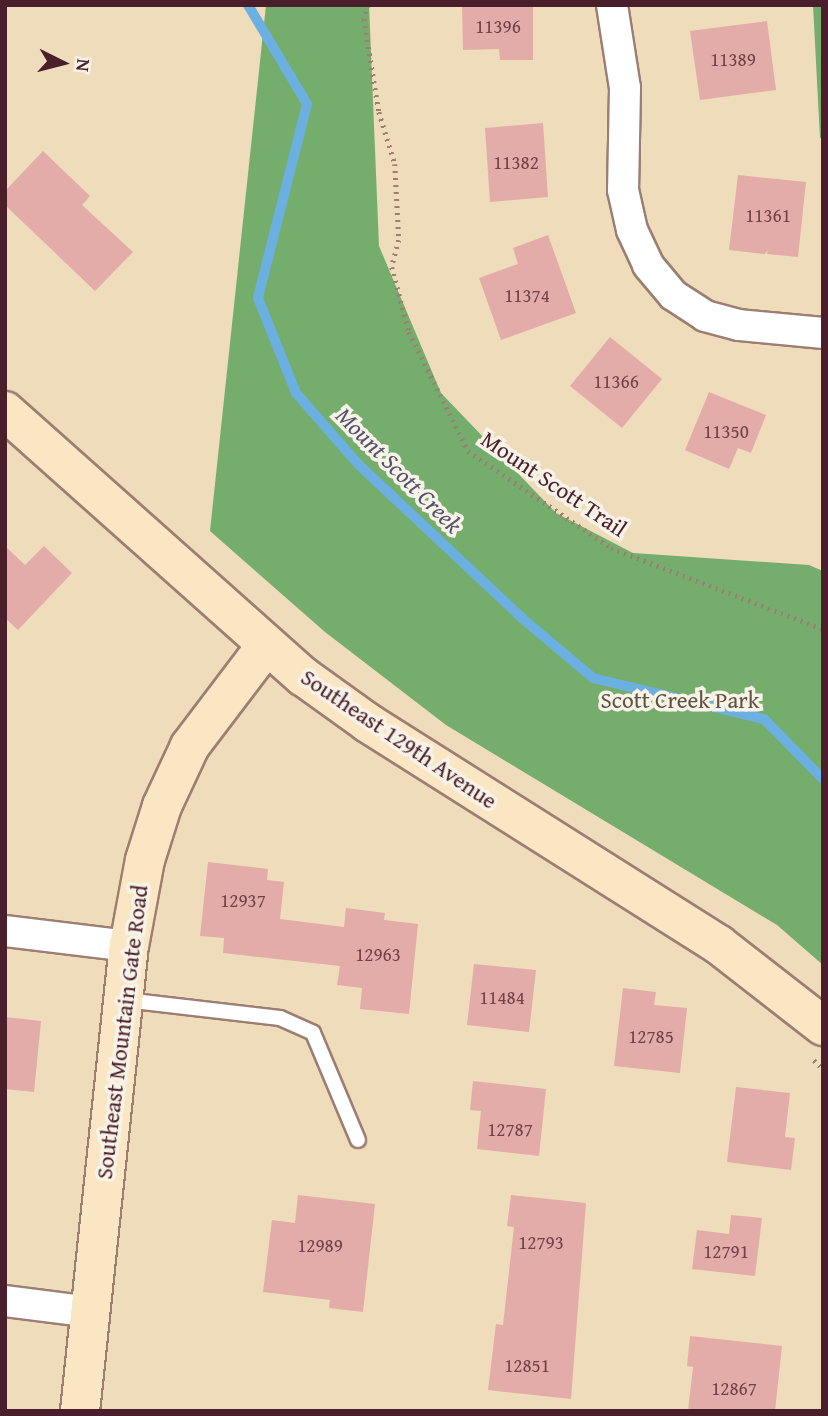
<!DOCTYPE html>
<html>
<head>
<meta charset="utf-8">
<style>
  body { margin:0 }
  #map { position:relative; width:828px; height:1416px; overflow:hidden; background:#efdcba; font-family:"Gentium Book Plus",serif }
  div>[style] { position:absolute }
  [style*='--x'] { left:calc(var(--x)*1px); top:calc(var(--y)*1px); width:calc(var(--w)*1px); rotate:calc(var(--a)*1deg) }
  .forest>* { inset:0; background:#75ad6c }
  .stream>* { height:10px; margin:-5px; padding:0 5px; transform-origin:5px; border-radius:5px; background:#6bb0e1 }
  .building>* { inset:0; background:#e3aca9 }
  .path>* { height:4.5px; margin-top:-2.25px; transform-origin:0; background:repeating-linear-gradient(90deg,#9c7e72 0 2px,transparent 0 7px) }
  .roads { filter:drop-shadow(2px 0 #9c7e72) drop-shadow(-2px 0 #9c7e72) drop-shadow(0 2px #9c7e72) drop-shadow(0 -2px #9c7e72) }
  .lane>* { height:14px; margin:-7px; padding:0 7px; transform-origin:7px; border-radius:7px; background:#fff }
  .street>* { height:30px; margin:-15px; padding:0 15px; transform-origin:15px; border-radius:15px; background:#fff }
  .secondary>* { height:38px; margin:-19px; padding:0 19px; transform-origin:19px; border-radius:19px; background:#fbe6c4 }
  span { translate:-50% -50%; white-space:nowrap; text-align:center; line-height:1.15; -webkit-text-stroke:7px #f7f3e8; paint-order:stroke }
  .number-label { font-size:19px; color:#70424a }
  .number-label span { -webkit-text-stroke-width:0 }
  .street-label { font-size:23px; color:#4a1f2b }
  .park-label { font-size:23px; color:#605243 }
  .water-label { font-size:24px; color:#56526b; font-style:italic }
  .frame { position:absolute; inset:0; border:7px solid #4a1f2b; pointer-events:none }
  .north { position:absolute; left:28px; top:28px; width:70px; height:70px; -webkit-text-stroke:5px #f7f3e8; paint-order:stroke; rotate:96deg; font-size:19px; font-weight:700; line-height:28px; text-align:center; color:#4a1f2b }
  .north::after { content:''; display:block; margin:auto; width:24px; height:32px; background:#4a1f2b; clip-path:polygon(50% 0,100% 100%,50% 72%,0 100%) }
</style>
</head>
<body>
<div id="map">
  <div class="forest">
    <i style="clip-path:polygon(266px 5px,369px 5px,379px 246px,441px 393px,556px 513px,633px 553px,809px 565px,823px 571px,823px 965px,777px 925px,446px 725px,325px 632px,210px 531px)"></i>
    <i style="clip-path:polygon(813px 5px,823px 5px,823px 138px,820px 138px)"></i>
  </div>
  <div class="stream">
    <i style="--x:248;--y:5;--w:115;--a:59.2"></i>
    <i style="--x:307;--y:104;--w:200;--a:104.2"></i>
    <i style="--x:258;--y:298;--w:102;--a:68.2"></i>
    <i style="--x:296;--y:393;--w:94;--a:48.9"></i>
    <i style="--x:358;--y:464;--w:226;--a:43.2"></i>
    <i style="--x:523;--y:619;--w:92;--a:40.1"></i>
    <i style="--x:593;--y:678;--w:176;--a:13.5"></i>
    <i style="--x:764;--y:719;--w:84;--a:45.5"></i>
  </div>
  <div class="building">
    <i style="clip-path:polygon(462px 5px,533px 5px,533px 60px,500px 60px,499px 49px,463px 50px)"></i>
    <i style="clip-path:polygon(767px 21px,776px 90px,700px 100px,690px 31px)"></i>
    <i style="clip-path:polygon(543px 123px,548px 197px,490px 202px,485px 128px)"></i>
    <i style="clip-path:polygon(43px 151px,90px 196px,82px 205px,133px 252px,95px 291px,5px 205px,5px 191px)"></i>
    <i style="clip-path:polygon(738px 175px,806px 182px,798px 257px,767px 254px,768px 250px,765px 254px,729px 250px)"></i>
    <i style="clip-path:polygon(548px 235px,576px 313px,501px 340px,479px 278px,518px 264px,513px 248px)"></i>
    <i style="clip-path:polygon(610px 337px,662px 379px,622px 428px,570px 386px)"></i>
    <i style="clip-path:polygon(709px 392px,766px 415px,751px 453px,738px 448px,729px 469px,685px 450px)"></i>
    <i style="clip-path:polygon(5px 546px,25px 565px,44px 546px,72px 573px,18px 630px,5px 618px)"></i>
    <i style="clip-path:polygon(208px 862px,268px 869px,267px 880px,284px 882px,280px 919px,344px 927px,346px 908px,385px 913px,384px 920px,418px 924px,409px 1014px,360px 1009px,362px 988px,337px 985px,340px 966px,223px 953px,224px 938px,200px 936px)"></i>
    <i style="clip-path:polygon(474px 964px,536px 970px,529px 1032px,467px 1025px)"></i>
    <i style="clip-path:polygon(623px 988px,656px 992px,654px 1005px,687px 1008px,680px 1073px,614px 1066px)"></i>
    <i style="clip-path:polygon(5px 1017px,41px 1021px,34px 1092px,5px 1089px)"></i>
    <i style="clip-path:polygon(473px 1081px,546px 1089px,539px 1156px,477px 1149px,481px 1111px,470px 1110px)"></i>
    <i style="clip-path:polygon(736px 1087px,790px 1093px,785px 1137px,795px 1138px,791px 1170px,727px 1162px)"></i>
    <i style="clip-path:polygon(298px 1195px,375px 1204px,363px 1312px,329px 1308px,330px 1300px,263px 1292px,272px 1220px,295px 1223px)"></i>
    <i style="clip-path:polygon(511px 1195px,586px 1203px,571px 1399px,488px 1390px,496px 1324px,503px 1325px,514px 1227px,507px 1226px)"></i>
    <i style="clip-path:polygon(731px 1215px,762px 1218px,755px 1276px,692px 1269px,697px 1230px,729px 1234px)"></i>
    <i style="clip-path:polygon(690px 1336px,782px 1346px,775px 1411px,688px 1411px,693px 1367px,687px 1366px)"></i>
  </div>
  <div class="path">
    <i style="--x:368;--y:5;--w:15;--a:106"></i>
    <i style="--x:364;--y:19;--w:94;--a:80.8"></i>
    <i style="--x:379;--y:112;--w:54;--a:72.9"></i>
    <i style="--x:395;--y:164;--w:76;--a:87"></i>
    <i style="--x:399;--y:240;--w:28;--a:105"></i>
    <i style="--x:392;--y:267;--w:67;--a:75.3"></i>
    <i style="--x:409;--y:332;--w:133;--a:63.6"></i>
    <i style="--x:468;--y:451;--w:173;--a:34.1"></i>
    <i style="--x:611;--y:548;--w:227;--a:20.9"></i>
    <i style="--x:814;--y:1060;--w:13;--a:45"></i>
  </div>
  <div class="roads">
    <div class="lane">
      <i style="--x:125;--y:1000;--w:156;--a:6.6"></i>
      <i style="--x:280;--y:1018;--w:36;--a:24"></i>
      <i style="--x:313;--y:1033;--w:116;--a:67.2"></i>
    </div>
    <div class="street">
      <i style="--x:612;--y:5;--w:84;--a:81.1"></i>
      <i style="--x:625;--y:88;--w:102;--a:91.1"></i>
      <i style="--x:623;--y:190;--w:41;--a:77.3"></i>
      <i style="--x:632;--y:230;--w:38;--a:65"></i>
      <i style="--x:648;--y:265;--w:39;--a:50"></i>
      <i style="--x:673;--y:295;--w:38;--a:33"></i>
      <i style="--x:705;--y:316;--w:35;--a:15"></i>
      <i style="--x:739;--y:325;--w:84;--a:5.4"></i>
      <i style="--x:5;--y:931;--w:125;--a:6.9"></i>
      <i style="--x:5;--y:1301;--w:87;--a:7.3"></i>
    </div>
    <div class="secondary">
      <i style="--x:5;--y:411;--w:400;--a:41.7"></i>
      <i style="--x:304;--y:677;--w:79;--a:35.7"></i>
      <i style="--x:368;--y:723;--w:415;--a:32.3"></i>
      <i style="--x:719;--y:945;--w:132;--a:37.9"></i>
      <i style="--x:80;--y:1411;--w:468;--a:-84"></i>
      <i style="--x:129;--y:946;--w:87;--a:-79.5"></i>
      <i style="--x:145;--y:860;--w:57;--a:-72.5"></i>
      <i style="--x:162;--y:806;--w:66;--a:-65"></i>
      <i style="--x:190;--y:746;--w:126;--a:-52.8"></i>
    </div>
  </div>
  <div class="number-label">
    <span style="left:498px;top:27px">11396</span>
    <span style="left:733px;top:60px">11389</span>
    <span style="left:516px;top:163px">11382</span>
    <span style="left:768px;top:216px">11361</span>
    <span style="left:527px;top:296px">11374</span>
    <span style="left:616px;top:382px">11366</span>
    <span style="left:726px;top:432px">11350</span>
    <span style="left:243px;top:901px">12937</span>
    <span style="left:378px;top:955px">12963</span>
    <span style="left:502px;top:998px">11484</span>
    <span style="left:651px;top:1037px">12785</span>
    <span style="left:510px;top:1130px">12787</span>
    <span style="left:541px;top:1243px">12793</span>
    <span style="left:320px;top:1246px">12989</span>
    <span style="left:726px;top:1252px">12791</span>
    <span style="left:527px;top:1366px">12851</span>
    <span style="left:734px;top:1389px">12867</span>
  </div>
  <div class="street-label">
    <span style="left:554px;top:484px;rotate:34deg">Mount Scott Trail</span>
    <span style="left:399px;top:739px;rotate:34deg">Southeast 129th Avenue</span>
    <span style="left:122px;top:1032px;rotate:-83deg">Southeast Mountain Gate Road</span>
  </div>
  <div class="park-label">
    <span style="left:680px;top:700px">Scott Creek Park</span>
  </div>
  <div class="water-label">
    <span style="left:399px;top:470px;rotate:45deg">Mount Scott Creek</span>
  </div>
  <div class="frame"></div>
  <div class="north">N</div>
</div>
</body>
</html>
